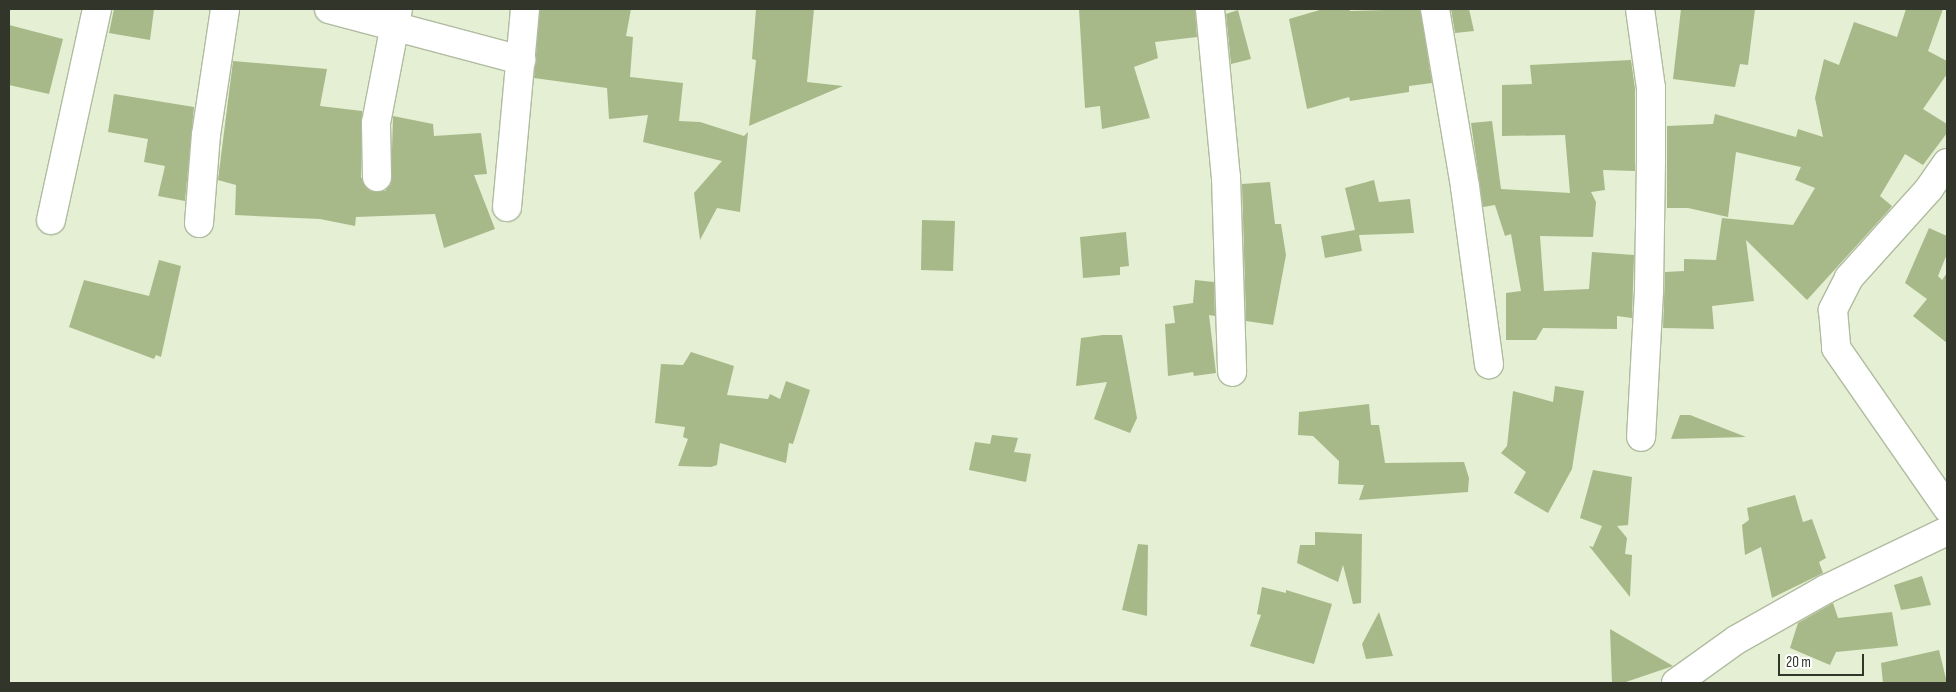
<!DOCTYPE html>
<html>
<head>
<meta charset="utf-8">
<style>
  body { margin:0 }
  #map { position:relative; width:1956px; height:692px; overflow:hidden; background:#e4efd3; font-family:"Sofia Sans Condensed",sans-serif }
  div>[style] { position:absolute }
  [style*='--x'] { left:calc(var(--x)*1px); top:calc(var(--y)*1px); width:calc(var(--w)*1px); rotate:calc(var(--a)*1deg) }
  .building>* { inset:0; background:#a7b988 }
  .roads { filter:drop-shadow(1px 0 #b0bba0) drop-shadow(-1px 0 #b0bba0) drop-shadow(0 1px #b0bba0) drop-shadow(0 -1px #b0bba0) }
  .street>* { height:28px; margin:-14px; padding:0 14px; transform-origin:14px; border-radius:14px; background:#fff }
  span { translate:-50% -50%; white-space:nowrap; text-align:center; line-height:1.15; -webkit-text-stroke:5px #fff; paint-order:stroke }
  .frame { position:absolute; inset:0; border:10px solid #31352a; pointer-events:none }
  .scale { position:absolute; left:1778px; top:654px; width:86px; height:22px; box-sizing:border-box; border:2px solid #31352a; border-top:0; padding-left:6px; font-size:15px; line-height:18px; white-space:nowrap; color:#31352a; -webkit-text-stroke:4px #fff; paint-order:stroke }
</style>
</head>
<body>
<div id="map">
  <div class="building">
    <i style="clip-path:polygon(114px 9px,154px 9px,150px 40px,109px 33px)"></i>
    <i style="clip-path:polygon(540px 9px,631px 9px,626px 36px,633px 37px,630px 77px,683px 83px,679px 121px,700px 122px,744px 136px,748px 132px,740px 212px,717px 208px,700px 240px,694px 193px,722px 161px,643px 142px,648px 115px,609px 119px,607px 88px,534px 78px)"></i>
    <i style="clip-path:polygon(756px 9px,814px 9px,807px 82px,843px 86px,749px 126px,756px 60px,752px 59px)"></i>
    <i style="clip-path:polygon(1079px 9px,1195px 9px,1197px 37px,1155px 42px,1158px 58px,1134px 67px,1150px 118px,1102px 129px,1100px 106px,1085px 108px)"></i>
    <i style="clip-path:polygon(1323px 9px,1349px 9px,1350px 11px,1420px 9px,1432px 83px,1409px 86px,1409px 92px,1350px 101px,1349px 97px,1307px 109px,1289px 19px)"></i>
    <i style="clip-path:polygon(1451px 9px,1469px 9px,1474px 31px,1455px 33px)"></i>
    <i style="clip-path:polygon(1681px 9px,1755px 9px,1748px 65px,1740px 64px,1735px 87px,1673px 79px)"></i>
    <i style="clip-path:polygon(1906px 9px,1943px 9px,1928px 51px,1947px 61px,1947px 74px,1923px 109px,1947px 124px,1947px 133px,1923px 165px,1905px 154px,1880px 196px,1892px 206px,1888px 211px,1807px 300px,1746px 240px,1754px 301px,1712px 306px,1714px 329px,1663px 328px,1665px 272px,1684px 271px,1684px 259px,1716px 260px,1722px 218px,1793px 225px,1815px 188px,1795px 180px,1801px 167px,1736px 152px,1728px 217px,1688px 208px,1667px 208px,1667px 126px,1713px 124px,1715px 114px,1796px 137px,1798px 129px,1823px 137px,1815px 98px,1824px 59px,1839px 65px,1854px 22px,1897px 37px)"></i>
    <i style="clip-path:polygon(1238px 10px,1251px 59px,1231px 64px,1226px 14px)"></i>
    <i style="clip-path:polygon(9px 25px,63px 39px,49px 94px,9px 85px)"></i>
    <i style="clip-path:polygon(1631px 60px,1635px 89px,1635px 171px,1603px 170px,1605px 190px,1591px 192px,1596px 202px,1593px 237px,1540px 236px,1544px 291px,1589px 289px,1592px 252px,1634px 255px,1632px 318px,1617px 316px,1617px 329px,1543px 328px,1536px 340px,1506px 340px,1506px 293px,1521px 291px,1511px 234px,1505px 236px,1495px 205px,1483px 207px,1471px 123px,1492px 121px,1501px 189px,1570px 193px,1565px 135px,1502px 136px,1502px 85px,1532px 84px,1530px 65px)"></i>
    <i style="clip-path:polygon(233px 61px,327px 69px,320px 106px,362px 111px,361px 177px,370px 191px,385px 191px,391px 184px,393px 116px,433px 124px,434px 136px,481px 133px,487px 174px,474px 175px,495px 229px,444px 248px,435px 214px,356px 217px,355px 226px,320px 219px,235px 215px,236px 185px,218px 180px)"></i>
    <i style="clip-path:polygon(114px 94px,194px 107px,185px 201px,158px 196px,165px 166px,144px 162px,148px 139px,108px 132px)"></i>
    <i style="clip-path:polygon(1374px 180px,1379px 202px,1410px 199px,1414px 233px,1359px 235px,1362px 251px,1325px 258px,1321px 236px,1355px 230px,1345px 188px)"></i>
    <i style="clip-path:polygon(1270px 182px,1275px 224px,1281px 224px,1286px 255px,1273px 325px,1246px 321px,1242px 184px)"></i>
    <i style="clip-path:polygon(922px 220px,955px 221px,953px 271px,921px 270px)"></i>
    <i style="clip-path:polygon(1929px 228px,1947px 236px,1947px 254px,1938px 276px,1942px 280px,1947px 273px,1947px 343px,1913px 316px,1927px 299px,1905px 283px)"></i>
    <i style="clip-path:polygon(1126px 232px,1129px 266px,1120px 267px,1120px 275px,1083px 278px,1080px 237px)"></i>
    <i style="clip-path:polygon(159px 260px,181px 266px,161px 357px,156px 355px,154px 359px,69px 327px,84px 280px,149px 296px)"></i>
    <i style="clip-path:polygon(1195px 280px,1214px 282px,1215px 316px,1209px 315px,1216px 373px,1194px 376px,1193px 372px,1168px 376px,1165px 324px,1175px 323px,1173px 306px,1193px 303px)"></i>
    <i style="clip-path:polygon(1103px 335px,1122px 335px,1137px 418px,1130px 433px,1094px 419px,1107px 382px,1076px 386px,1081px 338px)"></i>
    <i style="clip-path:polygon(691px 352px,734px 366px,727px 395px,768px 399px,770px 394px,780px 399px,786px 381px,810px 390px,793px 444px,789px 443px,786px 463px,720px 443px,717px 465px,711px 467px,678px 466px,688px 439px,683px 437px,685px 427px,655px 423px,661px 364px,683px 365px)"></i>
    <i style="clip-path:polygon(1555px 386px,1584px 391px,1572px 469px,1548px 513px,1514px 493px,1526px 472px,1501px 453px,1507px 446px,1513px 391px,1553px 402px)"></i>
    <i style="clip-path:polygon(1369px 404px,1371px 425px,1379px 425px,1385px 463px,1464px 462px,1469px 478px,1468px 492px,1359px 500px,1364px 485px,1338px 484px,1339px 461px,1313px 436px,1298px 435px,1299px 412px)"></i>
    <i style="clip-path:polygon(1680px 415px,1690px 415px,1746px 437px,1671px 439px)"></i>
    <i style="clip-path:polygon(992px 435px,1018px 438px,1014px 452px,1031px 454px,1026px 482px,969px 470px,975px 442px,990px 444px)"></i>
    <i style="clip-path:polygon(1593px 470px,1632px 477px,1628px 525px,1617px 526px,1627px 538px,1625px 554px,1632px 555px,1630px 597px,1589px 546px,1593px 547px,1602px 526px,1580px 518px)"></i>
    <i style="clip-path:polygon(1795px 495px,1803px 522px,1812px 519px,1826px 558px,1819px 562px,1823px 573px,1772px 598px,1761px 547px,1745px 555px,1742px 525px,1749px 520px,1747px 508px)"></i>
    <i style="clip-path:polygon(1315px 532px,1362px 534px,1361px 603px,1353px 604px,1343px 565px,1338px 582px,1297px 563px,1300px 545px,1315px 545px)"></i>
    <i style="clip-path:polygon(1138px 544px,1148px 545px,1147px 616px,1122px 610px)"></i>
    <i style="clip-path:polygon(1922px 576px,1931px 605px,1901px 610px,1894px 585px)"></i>
    <i style="clip-path:polygon(1262px 587px,1286px 593px,1286px 590px,1332px 604px,1314px 664px,1250px 646px,1261px 615px,1257px 614px)"></i>
    <i style="clip-path:polygon(1833px 603px,1838px 618px,1892px 612px,1898px 646px,1836px 652px,1830px 665px,1790px 648px,1798px 623px)"></i>
    <i style="clip-path:polygon(1379px 612px,1393px 656px,1366px 659px,1362px 644px)"></i>
    <i style="clip-path:polygon(1610px 629px,1673px 666px,1623px 683px,1612px 683px)"></i>
    <i style="clip-path:polygon(1939px 650px,1947px 683px,1883px 683px,1881px 663px)"></i>
  </div>
  <div class="roads">
    <div class="street">
      <i style="--x:329;--y:9;--w:199;--a:14.9"></i>
      <i style="--x:1210;--y:9;--w:169;--a:84.6"></i>
      <i style="--x:1226;--y:177;--w:195;--a:88.2"></i>
      <i style="--x:1435;--y:9;--w:181;--a:80.4"></i>
      <i style="--x:1465;--y:187;--w:179;--a:82.3"></i>
      <i style="--x:1640;--y:9;--w:80;--a:82.1"></i>
      <i style="--x:1651;--y:88;--w:73;--a:90"></i>
      <i style="--x:1651;--y:161;--w:130;--a:90.9"></i>
      <i style="--x:1649;--y:291;--w:146;--a:93.1"></i>
      <i style="--x:1947;--y:163;--w:32;--a:125"></i>
      <i style="--x:1929;--y:189;--w:120;--a:132"></i>
      <i style="--x:1849;--y:278;--w:36;--a:117"></i>
      <i style="--x:1833;--y:310;--w:38;--a:85"></i>
      <i style="--x:1836;--y:348;--w:195;--a:55.2"></i>
      <i style="--x:377;--y:177;--w:54;--a:-91.1"></i>
      <i style="--x:376;--y:123;--w:116;--a:-79.1"></i>
      <i style="--x:507;--y:207;--w:199;--a:-84.8"></i>
      <i style="--x:51;--y:220;--w:216;--a:-77.7"></i>
      <i style="--x:199;--y:223;--w:88;--a:-85.5"></i>
      <i style="--x:206;--y:135;--w:127;--a:-81.4"></i>
      <i style="--x:1676;--y:683;--w:74;--a:-35.6"></i>
      <i style="--x:1736;--y:640;--w:103;--a:-29.5"></i>
      <i style="--x:1826;--y:589;--w:134;--a:-25.6"></i>
    </div>
  </div>
  <div class="frame"></div>
  <div class="scale">20 m</div>
</div>
</body>
</html>
